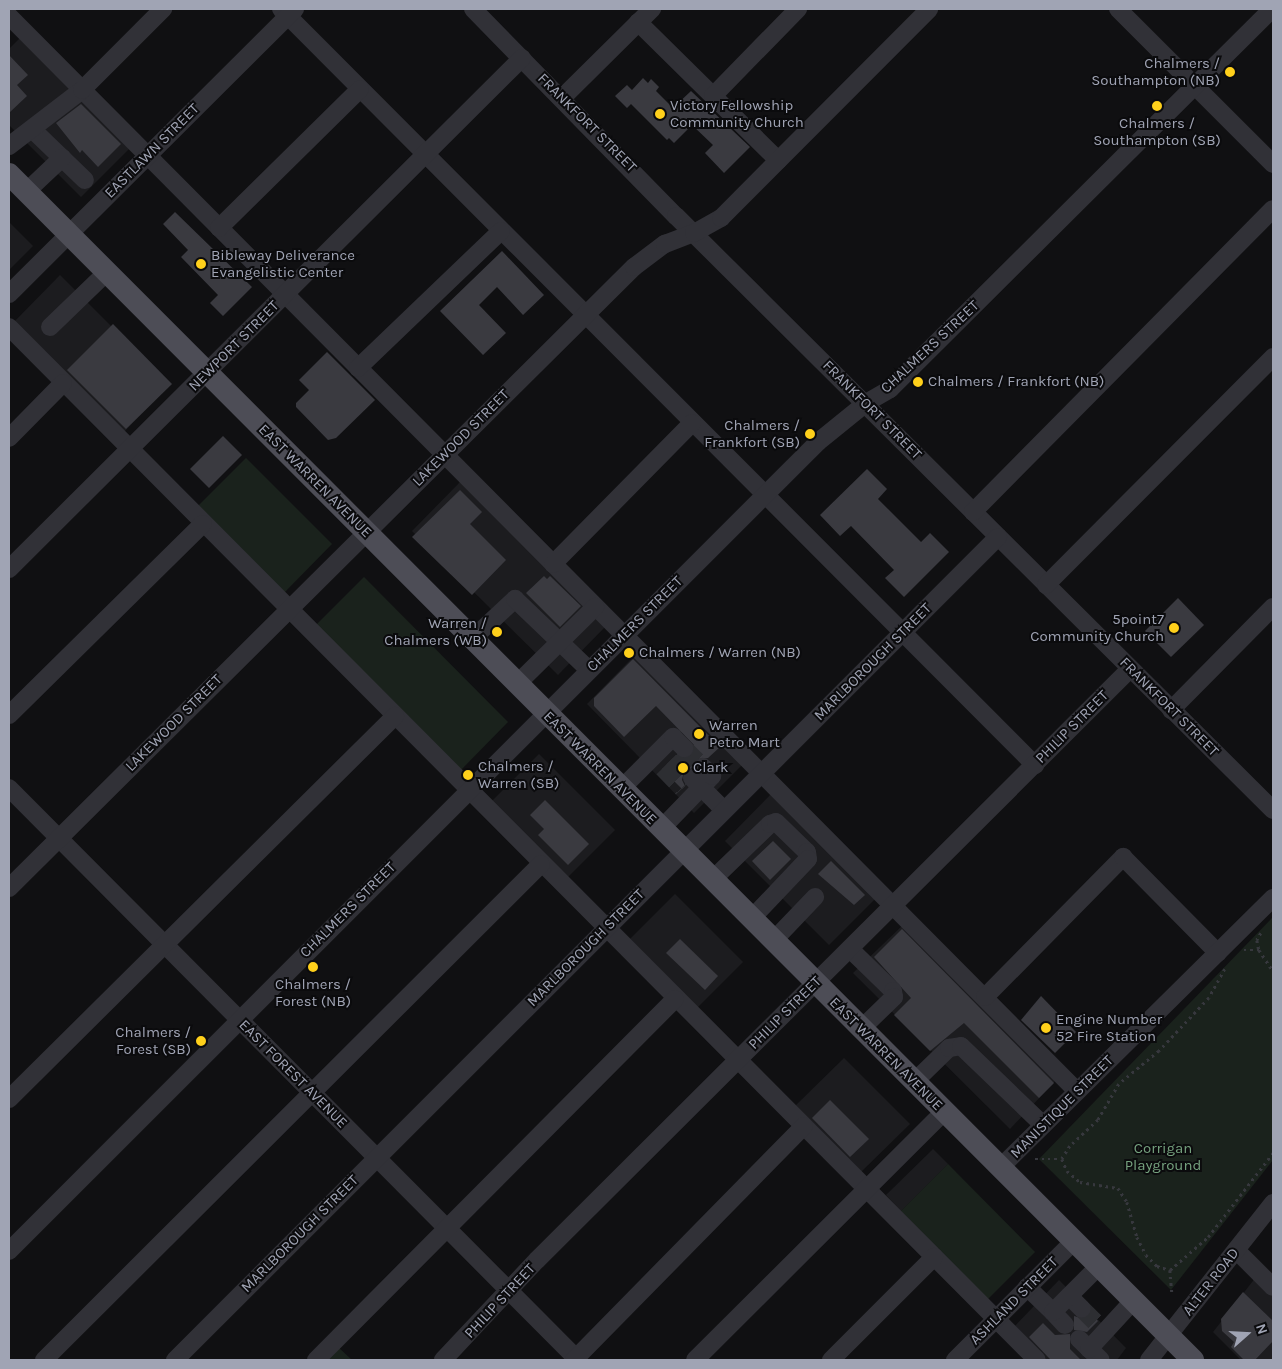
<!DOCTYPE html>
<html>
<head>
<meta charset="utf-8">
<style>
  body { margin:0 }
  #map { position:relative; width:1282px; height:1369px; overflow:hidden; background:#101012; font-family:Karla,sans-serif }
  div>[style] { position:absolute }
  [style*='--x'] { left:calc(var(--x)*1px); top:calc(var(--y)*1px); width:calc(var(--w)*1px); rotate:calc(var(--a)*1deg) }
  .built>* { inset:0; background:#1c1c1f }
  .green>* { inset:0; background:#1a221c }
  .building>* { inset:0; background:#3a3a40 }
  .minor-tunnel>* { height:18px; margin-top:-9px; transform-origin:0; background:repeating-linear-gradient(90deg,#2d2e32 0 18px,transparent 0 27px) }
  .path>* { height:2.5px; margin-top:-1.25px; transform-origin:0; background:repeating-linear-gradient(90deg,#37383e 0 2.5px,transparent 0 6.5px) }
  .minor>* { height:18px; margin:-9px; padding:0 9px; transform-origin:9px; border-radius:9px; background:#313137 }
  .major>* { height:22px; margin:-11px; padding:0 11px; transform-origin:11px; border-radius:11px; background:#4d4d56 }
  .dots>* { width:14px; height:14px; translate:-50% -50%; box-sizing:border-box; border:2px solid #0b0b0d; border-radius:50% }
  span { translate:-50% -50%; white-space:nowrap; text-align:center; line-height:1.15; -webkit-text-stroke:4px #0b0b0d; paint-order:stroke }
  .poi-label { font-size:15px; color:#a0a4b4 }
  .right { translate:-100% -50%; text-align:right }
  .left { translate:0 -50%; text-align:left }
  .street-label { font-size:15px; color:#a0a4b4 }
  .park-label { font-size:15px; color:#75a17e }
  .frame { position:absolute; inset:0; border:10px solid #a0a4b4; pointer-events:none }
  .north { position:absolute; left:1222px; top:1309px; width:50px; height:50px; -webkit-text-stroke:4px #0b0b0d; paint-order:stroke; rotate:71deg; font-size:14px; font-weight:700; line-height:20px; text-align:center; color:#a0a4b4 }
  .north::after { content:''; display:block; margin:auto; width:18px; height:22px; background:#a0a4b4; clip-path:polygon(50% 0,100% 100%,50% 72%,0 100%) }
</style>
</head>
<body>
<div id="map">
  <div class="built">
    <i style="clip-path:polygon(20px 38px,130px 148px,81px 197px,9px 125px,9px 49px)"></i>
    <i style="clip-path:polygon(9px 222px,33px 246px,9px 270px)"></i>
    <i style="clip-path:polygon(60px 275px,170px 385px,122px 434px,12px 324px)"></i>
    <i style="clip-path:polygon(462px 480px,606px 626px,558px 675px,412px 531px)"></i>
    <i style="clip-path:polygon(635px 655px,743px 764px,694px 813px,587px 704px)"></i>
    <i style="clip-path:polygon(539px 754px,615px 830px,568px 877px,492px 801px)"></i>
    <i style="clip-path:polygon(772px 793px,876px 898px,829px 945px,725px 841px)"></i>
    <i style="clip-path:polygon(675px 894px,743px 962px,697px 1008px,629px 940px)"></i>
    <i style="clip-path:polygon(904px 924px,1058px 1078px,1010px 1129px,853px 973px)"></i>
    <i style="clip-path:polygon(844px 1058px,910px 1124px,860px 1173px,794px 1107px)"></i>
    <i style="clip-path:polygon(933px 1149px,948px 1164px,901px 1211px,886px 1195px)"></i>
    <i style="clip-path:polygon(1256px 1277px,1273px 1294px,1273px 1360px,1241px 1360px,1213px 1332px)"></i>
    <i style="clip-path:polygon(1059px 1280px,1126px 1348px,1117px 1360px,1044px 1360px,1012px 1329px)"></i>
  </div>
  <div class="green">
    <i style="clip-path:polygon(246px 458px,332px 544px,283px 594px,197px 507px)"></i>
    <i style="clip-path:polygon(364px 577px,508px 722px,460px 771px,315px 626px)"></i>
    <i style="clip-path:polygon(1273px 917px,1273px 1160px,1171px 1290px,1039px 1159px)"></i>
    <i style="clip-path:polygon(948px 1164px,1035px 1252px,988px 1299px,901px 1211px)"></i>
    <i style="clip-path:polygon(337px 1346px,352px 1360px,322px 1360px)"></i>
  </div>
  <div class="building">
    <i style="clip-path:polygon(9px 55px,28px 75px,17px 85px,27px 96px,9px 113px)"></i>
    <i style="clip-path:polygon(643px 78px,648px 83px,651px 79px,659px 87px,656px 91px,673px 108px,691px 91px,750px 147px,724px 173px,705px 153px,713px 145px,692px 125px,674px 143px,669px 138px,667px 140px,631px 104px,627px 108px,615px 96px,627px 85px,632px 90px)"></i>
    <i style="clip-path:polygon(81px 104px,121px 144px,98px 167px,82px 150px,80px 153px,56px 123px)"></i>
    <i style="clip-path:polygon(175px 212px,252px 287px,223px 316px,210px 303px,218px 295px,181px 257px,188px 250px,163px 224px)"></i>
    <i style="clip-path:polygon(502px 251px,544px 295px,523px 315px,497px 287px,479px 305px,506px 333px,483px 355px,440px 311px)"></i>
    <i style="clip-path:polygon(113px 324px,172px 384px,126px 429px,67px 370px)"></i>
    <i style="clip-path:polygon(327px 352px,375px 400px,336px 438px,328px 440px,296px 407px,296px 403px,309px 390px,299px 380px)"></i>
    <i style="clip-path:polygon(223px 436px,242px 455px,209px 488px,190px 469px)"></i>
    <i style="clip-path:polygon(867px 469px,887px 489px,878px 499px,921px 542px,930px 533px,949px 552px,904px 597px,885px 578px,894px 570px,851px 526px,840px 536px,820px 515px)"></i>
    <i style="clip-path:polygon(460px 490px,482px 512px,470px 524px,506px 560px,472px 595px,412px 537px)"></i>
    <i style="clip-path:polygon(544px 576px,547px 579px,550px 576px,581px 606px,560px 627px,526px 593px)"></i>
    <i style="clip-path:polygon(1178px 598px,1204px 625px,1171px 657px,1145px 631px)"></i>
    <i style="clip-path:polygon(633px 659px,720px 747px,708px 758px,696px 759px,693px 768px,684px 771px,682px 780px,685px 786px,682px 789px,662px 769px,676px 755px,682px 758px,691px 756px,694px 745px,656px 706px,624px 737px,594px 706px,594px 698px)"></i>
    <i style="clip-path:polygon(545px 800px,589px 844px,568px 865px,538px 835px,544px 829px,530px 815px)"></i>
    <i style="clip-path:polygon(773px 841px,791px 859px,770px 880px,752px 861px)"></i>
    <i style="clip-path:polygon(831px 861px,865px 895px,854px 905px,818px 874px)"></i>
    <i style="clip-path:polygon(902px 929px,1054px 1083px,1039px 1098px,964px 1023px,930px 1051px,894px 1015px,911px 998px,874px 957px)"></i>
    <i style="clip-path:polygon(680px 939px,718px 976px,705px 990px,666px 953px)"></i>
    <i style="clip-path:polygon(1041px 996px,1076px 1032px,1055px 1053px,1021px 1020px)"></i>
    <i style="clip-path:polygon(830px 1100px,869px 1139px,850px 1157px,812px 1118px)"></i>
    <i style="clip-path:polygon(1243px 1292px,1273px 1321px,1273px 1341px,1255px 1360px,1244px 1360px,1231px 1347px,1234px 1342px,1222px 1331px,1221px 1319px)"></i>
    <i style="clip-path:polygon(1091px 1313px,1098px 1321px,1087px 1332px,1074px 1330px,1074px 1316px,1084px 1319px)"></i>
    <i style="clip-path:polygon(1043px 1323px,1055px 1335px,1070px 1334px,1070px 1349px,1081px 1360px,1051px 1360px,1047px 1356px,1029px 1337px)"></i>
  </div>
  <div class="minor-tunnel">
    <i style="--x:684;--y:748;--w:27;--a:45"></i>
    <i style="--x:673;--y:758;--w:28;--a:46"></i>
    <i style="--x:663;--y:768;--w:28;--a:46"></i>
    <i style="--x:1082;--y:1309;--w:20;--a:45"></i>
  </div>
  <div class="path">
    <i style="--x:1261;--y:933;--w:8;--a:120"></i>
    <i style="--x:1257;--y:940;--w:10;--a:79"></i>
    <i style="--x:1259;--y:950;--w:25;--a:56"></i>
    <i style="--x:1244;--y:950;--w:15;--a:0"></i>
    <i style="--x:1225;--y:969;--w:33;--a:119"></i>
    <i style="--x:1209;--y:998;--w:73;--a:133.3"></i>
    <i style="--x:1159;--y:1051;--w:52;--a:140.5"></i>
    <i style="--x:1119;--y:1084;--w:42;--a:120.3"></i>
    <i style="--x:1098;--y:1120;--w:38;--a:137"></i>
    <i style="--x:1070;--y:1146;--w:15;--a:122"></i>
    <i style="--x:1062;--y:1159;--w:13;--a:67"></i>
    <i style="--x:1067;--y:1171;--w:17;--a:40"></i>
    <i style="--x:1080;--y:1182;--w:38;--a:9"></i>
    <i style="--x:1118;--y:1188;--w:17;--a:57"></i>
    <i style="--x:1127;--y:1202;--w:36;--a:74"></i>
    <i style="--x:1137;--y:1237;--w:20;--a:63"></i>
    <i style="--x:1146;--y:1255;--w:16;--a:45"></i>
    <i style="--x:1157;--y:1266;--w:14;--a:17"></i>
    <i style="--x:1170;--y:1270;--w:50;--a:-41"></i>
    <i style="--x:1208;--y:1237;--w:106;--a:-52.3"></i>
    <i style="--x:1035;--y:1159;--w:26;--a:0"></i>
    <i style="--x:1170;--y:1270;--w:25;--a:85"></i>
  </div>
  <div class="minor">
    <i style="--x:281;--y:9;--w:1068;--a:45.08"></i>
    <i style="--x:473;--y:9;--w:290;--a:45.6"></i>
    <i style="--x:676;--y:216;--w:842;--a:44.86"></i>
    <i style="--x:1118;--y:9;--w:219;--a:45"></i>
    <i style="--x:9;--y:16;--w:1515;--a:45.19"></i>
    <i style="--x:638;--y:22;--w:197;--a:44.6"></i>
    <i style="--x:713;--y:96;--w:122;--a:-45.7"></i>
    <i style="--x:562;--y:98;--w:127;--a:-44.7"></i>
    <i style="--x:33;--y:130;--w:72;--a:43.9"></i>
    <i style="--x:9;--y:146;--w:92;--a:-37.5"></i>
    <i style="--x:82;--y:90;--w:115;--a:-45"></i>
    <i style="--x:26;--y:192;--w:50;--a:-43.4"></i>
    <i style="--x:219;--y:228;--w:198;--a:-44.6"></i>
    <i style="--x:9;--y:294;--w:404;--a:-44.9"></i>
    <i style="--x:9;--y:327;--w:1457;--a:45.14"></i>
    <i style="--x:50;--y:327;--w:79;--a:-44"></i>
    <i style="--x:358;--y:368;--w:198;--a:-43.8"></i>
    <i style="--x:9;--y:438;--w:77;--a:-45.5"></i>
    <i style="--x:973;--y:512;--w:426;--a:-45.3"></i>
    <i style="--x:553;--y:564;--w:198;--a:-45.4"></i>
    <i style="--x:9;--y:569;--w:724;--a:-44.89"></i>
    <i style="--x:1046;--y:585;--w:322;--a:-45.1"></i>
    <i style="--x:472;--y:639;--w:59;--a:-42.9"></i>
    <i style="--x:515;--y:599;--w:103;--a:43.8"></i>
    <i style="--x:517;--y:684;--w:110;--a:-44.6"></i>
    <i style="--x:1171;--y:710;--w:145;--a:-45.3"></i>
    <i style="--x:9;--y:715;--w:272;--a:-44.6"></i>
    <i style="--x:692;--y:778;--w:45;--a:45"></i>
    <i style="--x:9;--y:788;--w:807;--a:45.15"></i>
    <i style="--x:621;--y:789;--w:74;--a:-45"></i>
    <i style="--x:673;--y:737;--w:16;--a:45"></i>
    <i style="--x:661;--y:829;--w:74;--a:-46.1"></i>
    <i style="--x:712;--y:776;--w:13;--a:-135"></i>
    <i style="--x:712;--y:880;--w:81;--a:-44"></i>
    <i style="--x:770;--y:824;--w:6;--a:-18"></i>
    <i style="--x:776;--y:822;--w:43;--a:44.1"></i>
    <i style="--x:807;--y:852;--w:7;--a:82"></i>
    <i style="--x:808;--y:859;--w:83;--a:133.5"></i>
    <i style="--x:9;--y:888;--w:881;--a:-44.82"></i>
    <i style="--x:634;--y:267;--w:39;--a:-37"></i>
    <i style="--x:665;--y:244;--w:31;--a:-21"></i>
    <i style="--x:694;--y:233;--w:31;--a:-29"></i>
    <i style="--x:721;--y:218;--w:295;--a:-45.1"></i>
    <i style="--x:773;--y:941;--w:61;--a:-46.3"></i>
    <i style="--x:850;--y:949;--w:60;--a:44.3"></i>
    <i style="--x:893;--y:991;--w:6;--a:81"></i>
    <i style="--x:894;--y:997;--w:46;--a:135.9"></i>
    <i style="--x:985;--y:997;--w:197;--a:-45.4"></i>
    <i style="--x:1123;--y:857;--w:135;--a:45.3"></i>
    <i style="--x:914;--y:1082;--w:49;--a:-44.2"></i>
    <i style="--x:949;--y:1048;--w:12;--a:-9"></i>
    <i style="--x:961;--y:1046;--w:114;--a:43.9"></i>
    <i style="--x:9;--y:1099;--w:544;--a:-44.78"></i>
    <i style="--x:1000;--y:1168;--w:384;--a:-44.7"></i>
    <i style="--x:1236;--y:1250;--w:52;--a:45"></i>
    <i style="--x:9;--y:1251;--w:1144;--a:-45"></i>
    <i style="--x:818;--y:442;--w:62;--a:-39.1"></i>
    <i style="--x:866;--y:403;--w:28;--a:-30"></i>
    <i style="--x:890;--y:389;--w:539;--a:-44.85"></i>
    <i style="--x:1027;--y:1287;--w:36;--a:44"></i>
    <i style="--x:1069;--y:1296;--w:18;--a:45"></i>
    <i style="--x:1065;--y:1325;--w:18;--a:-133"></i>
    <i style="--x:1053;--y:1312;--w:64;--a:-45"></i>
    <i style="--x:1079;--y:1339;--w:30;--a:44"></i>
    <i style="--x:1089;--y:1349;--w:65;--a:-47.5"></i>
    <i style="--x:44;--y:1360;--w:702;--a:-44.94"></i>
    <i style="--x:175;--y:1360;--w:1164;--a:-45"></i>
    <i style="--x:316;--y:1360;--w:509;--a:-45.16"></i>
    <i style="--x:443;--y:1360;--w:137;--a:-46.8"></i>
    <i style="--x:537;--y:1260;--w:837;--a:-44.9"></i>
    <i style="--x:574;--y:1360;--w:328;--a:-45.5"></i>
    <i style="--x:695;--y:1360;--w:351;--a:-44.9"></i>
    <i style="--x:831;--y:1360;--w:146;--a:-45"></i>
    <i style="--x:955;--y:1360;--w:167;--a:-45"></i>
    <i style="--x:1149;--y:1360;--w:200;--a:-51.7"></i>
  </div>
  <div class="major">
    <i style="--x:9;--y:174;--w:1676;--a:45.05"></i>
  </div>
  <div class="dots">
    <i style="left:1230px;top:72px;background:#ffd01b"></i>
    <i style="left:1157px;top:106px;background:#ffd01b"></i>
    <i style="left:660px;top:114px;background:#ffd01b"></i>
    <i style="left:201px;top:264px;background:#ffd01b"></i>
    <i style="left:918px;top:382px;background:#ffd01b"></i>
    <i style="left:810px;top:434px;background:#ffd01b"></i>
    <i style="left:1174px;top:628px;background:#ffd01b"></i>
    <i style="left:497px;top:632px;background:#ffd01b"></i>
    <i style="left:629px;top:653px;background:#ffd01b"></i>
    <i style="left:699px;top:734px;background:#ffd01b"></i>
    <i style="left:683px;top:768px;background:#ffd01b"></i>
    <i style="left:468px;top:775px;background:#ffd01b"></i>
    <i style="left:313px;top:967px;background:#ffd01b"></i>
    <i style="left:1046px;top:1028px;background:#ffd01b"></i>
    <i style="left:201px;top:1041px;background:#ffd01b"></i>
  </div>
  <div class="poi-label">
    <span class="right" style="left:1220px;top:72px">Chalmers /<br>Southampton (NB)</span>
    <span class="left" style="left:670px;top:114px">Victory Fellowship<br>Community Church</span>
    <span style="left:1157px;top:132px">Chalmers /<br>Southampton (SB)</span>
    <span class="left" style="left:211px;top:264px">Bibleway Deliverance<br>Evangelistic Center</span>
    <span class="left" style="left:928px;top:382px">Chalmers / Frankfort (NB)</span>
    <span class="right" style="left:800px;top:434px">Chalmers /<br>Frankfort (SB)</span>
    <span class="right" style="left:1164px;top:628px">5point7<br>Community Church</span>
    <span class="right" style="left:487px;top:632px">Warren /<br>Chalmers (WB)</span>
    <span class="left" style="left:639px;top:653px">Chalmers / Warren (NB)</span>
    <span class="left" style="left:709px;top:734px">Warren<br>Petro Mart</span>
    <span class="left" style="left:478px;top:775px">Chalmers /<br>Warren (SB)</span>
    <span class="left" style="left:693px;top:768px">Clark</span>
    <span style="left:313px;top:993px">Chalmers /<br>Forest (NB)</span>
    <span class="left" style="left:1056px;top:1028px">Engine Number<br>52 Fire Station</span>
    <span class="right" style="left:191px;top:1041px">Chalmers /<br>Forest (SB)</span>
  </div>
  <div class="street-label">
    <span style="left:587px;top:123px;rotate:45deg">FRANKFORT STREET</span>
    <span style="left:152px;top:151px;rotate:-45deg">EASTLAWN STREET</span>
    <span style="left:234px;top:346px;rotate:-45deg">NEWPORT STREET</span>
    <span style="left:930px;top:347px;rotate:-43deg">CHALMERS STREET</span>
    <span style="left:872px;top:410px;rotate:45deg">FRANKFORT STREET</span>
    <span style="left:461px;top:438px;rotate:-45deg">LAKEWOOD STREET</span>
    <span style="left:315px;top:481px;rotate:45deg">EAST WARREN AVENUE</span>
    <span style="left:635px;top:624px;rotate:-45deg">CHALMERS STREET</span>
    <span style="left:873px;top:662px;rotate:-45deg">MARLBOROUGH STREET</span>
    <span style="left:1169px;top:707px;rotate:45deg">FRANKFORT STREET</span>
    <span style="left:174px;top:723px;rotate:-45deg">LAKEWOOD STREET</span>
    <span style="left:1072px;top:727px;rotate:-45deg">PHILIP STREET</span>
    <span style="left:600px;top:768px;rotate:45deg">EAST WARREN AVENUE</span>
    <span style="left:348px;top:910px;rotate:-45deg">CHALMERS STREET</span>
    <span style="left:586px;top:948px;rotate:-45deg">MARLBOROUGH STREET</span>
    <span style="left:785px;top:1013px;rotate:-45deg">PHILIP STREET</span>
    <span style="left:886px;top:1054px;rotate:45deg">EAST WARREN AVENUE</span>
    <span style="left:293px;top:1074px;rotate:45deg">EAST FOREST AVENUE</span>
    <span style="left:1062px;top:1107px;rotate:-45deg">MANISTIQUE STREET</span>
    <span style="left:300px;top:1234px;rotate:-45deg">MARLBOROUGH STREET</span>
    <span style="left:1211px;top:1282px;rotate:-52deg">ALTER ROAD</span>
    <span style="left:500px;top:1301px;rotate:-47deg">PHILIP STREET</span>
    <span style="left:1014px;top:1301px;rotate:-45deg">ASHLAND STREET</span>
  </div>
  <div class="park-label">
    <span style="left:1163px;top:1157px">Corrigan<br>Playground</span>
  </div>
  <div class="frame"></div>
  <div class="north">N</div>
</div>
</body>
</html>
